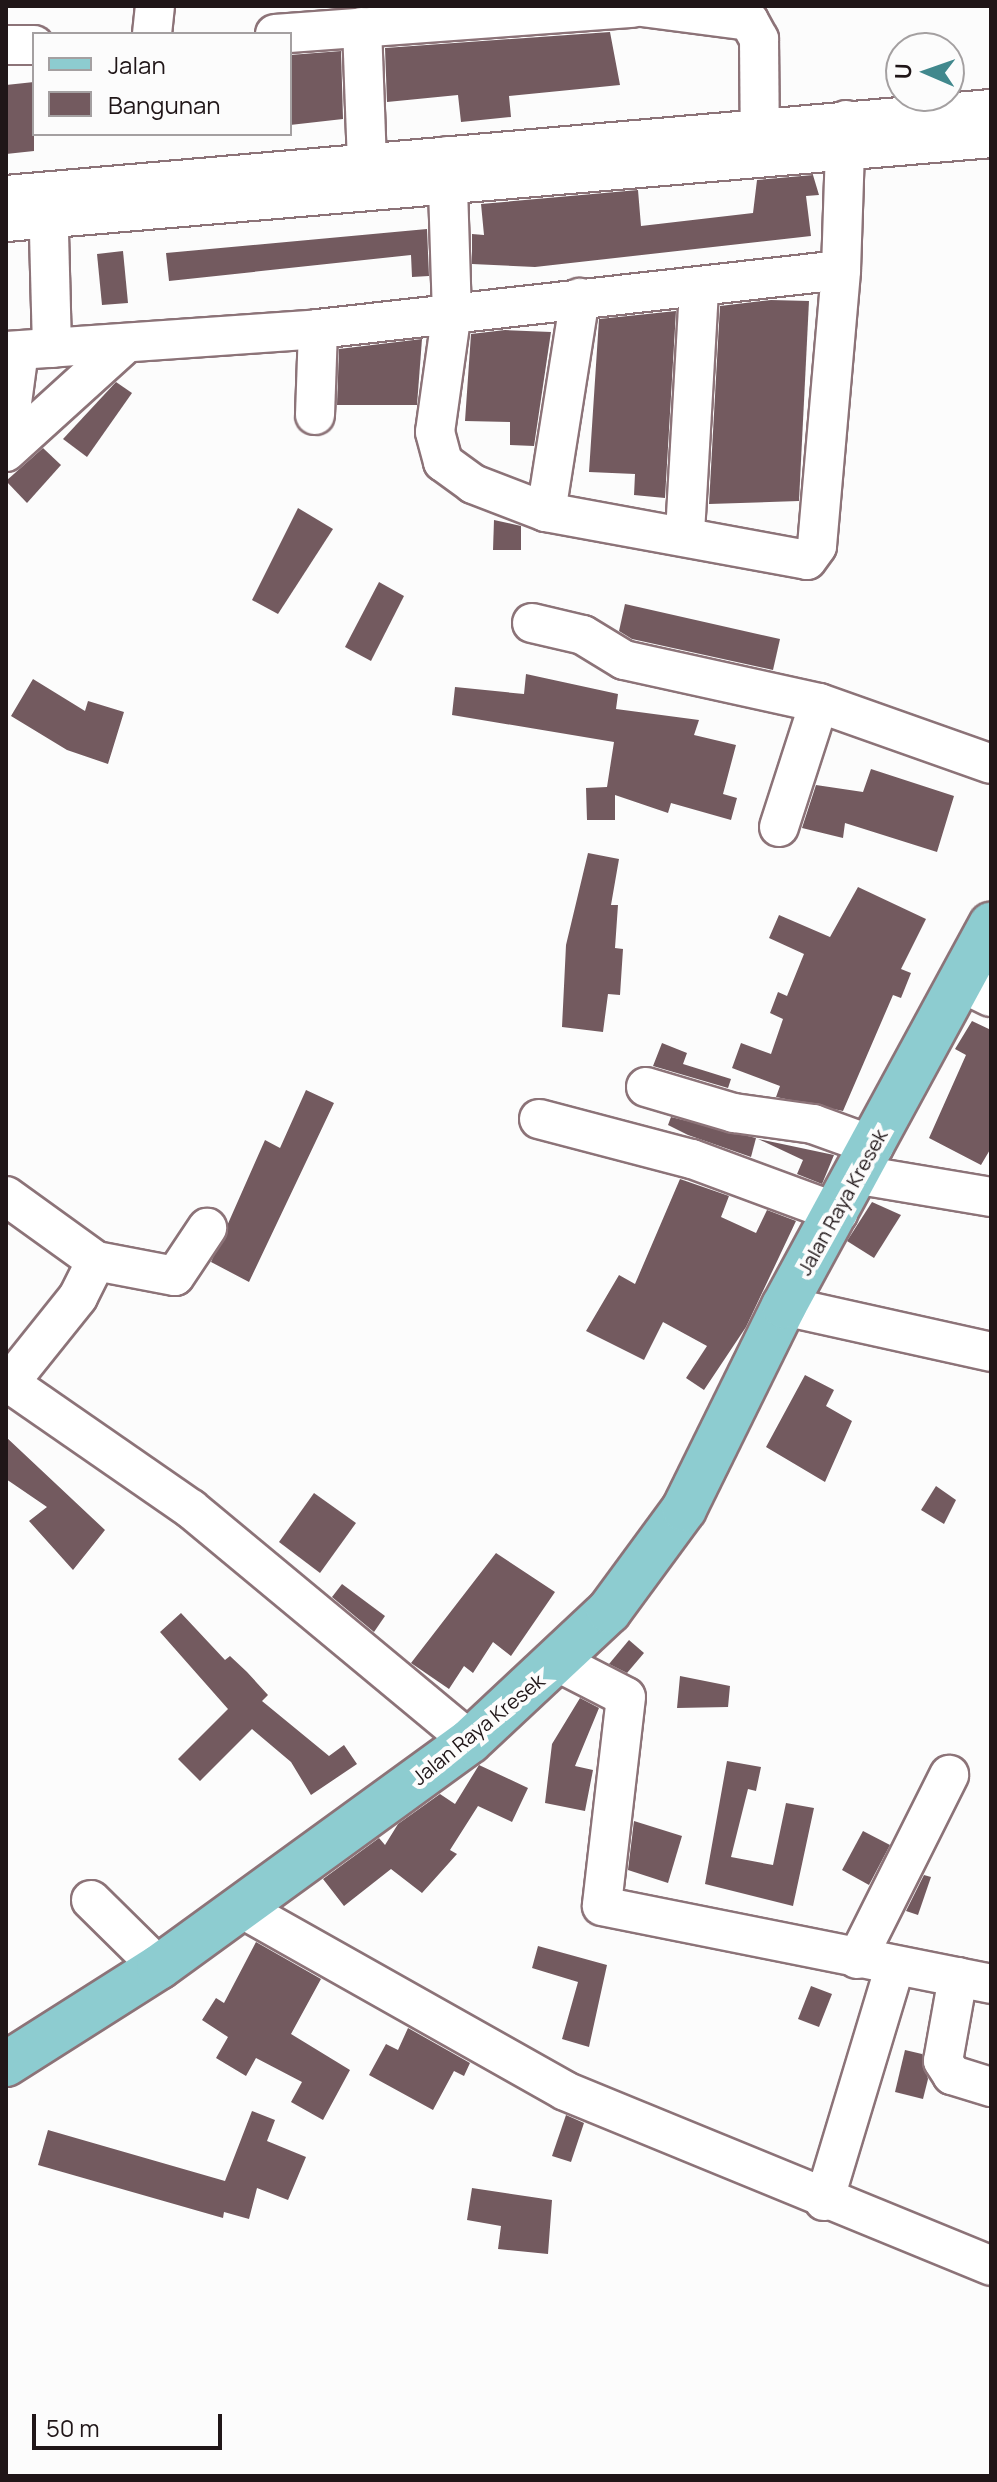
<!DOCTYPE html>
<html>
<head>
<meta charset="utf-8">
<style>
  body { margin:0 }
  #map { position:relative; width:997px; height:2482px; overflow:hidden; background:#fcfcfc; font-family:Manrope,sans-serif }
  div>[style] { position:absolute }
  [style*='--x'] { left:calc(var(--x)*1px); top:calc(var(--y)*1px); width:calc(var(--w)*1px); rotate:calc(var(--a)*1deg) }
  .building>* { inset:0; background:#735a5f }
  .roads { filter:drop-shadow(2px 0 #8c7378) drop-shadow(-2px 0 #8c7378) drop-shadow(0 2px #8c7378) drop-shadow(0 -2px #8c7378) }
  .minor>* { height:38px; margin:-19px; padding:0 19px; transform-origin:19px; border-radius:19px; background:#fff }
  .major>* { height:44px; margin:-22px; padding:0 22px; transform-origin:22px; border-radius:22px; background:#8dccd0 }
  span { translate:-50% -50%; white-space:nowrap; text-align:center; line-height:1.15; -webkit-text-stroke:8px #fcfcfc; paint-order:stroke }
  .street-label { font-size:20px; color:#201618 }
  .frame { position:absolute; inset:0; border:8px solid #201618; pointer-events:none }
  .legend { position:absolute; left:32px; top:32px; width:260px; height:104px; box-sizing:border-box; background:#fcfcfc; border:2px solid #a4a0a1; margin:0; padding:10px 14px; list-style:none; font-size:24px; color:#201618 }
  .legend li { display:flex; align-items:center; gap:16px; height:40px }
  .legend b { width:40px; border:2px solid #a4a0a1 }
  .north { position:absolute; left:885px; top:32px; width:80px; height:80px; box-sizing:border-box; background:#fcfcfc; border:2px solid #a4a0a1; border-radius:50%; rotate:272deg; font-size:22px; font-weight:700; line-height:32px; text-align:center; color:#201618 }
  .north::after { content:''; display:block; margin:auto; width:28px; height:36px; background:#41888d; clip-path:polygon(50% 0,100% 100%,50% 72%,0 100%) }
  .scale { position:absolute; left:32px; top:2414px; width:190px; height:36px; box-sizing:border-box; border:4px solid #201618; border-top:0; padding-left:10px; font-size:24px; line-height:28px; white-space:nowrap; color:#201618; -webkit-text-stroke:6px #fcfcfc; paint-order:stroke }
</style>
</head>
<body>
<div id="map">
  <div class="building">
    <i style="clip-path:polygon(610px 32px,620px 85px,509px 96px,511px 117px,461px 122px,458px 95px,387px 102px,385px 48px)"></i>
    <i style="clip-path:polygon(341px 51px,343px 119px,290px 125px,290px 55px)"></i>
    <i style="clip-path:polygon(34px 82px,34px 151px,6px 154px,6px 85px)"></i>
    <i style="clip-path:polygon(813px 175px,819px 195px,806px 196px,811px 236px,535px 267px,472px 264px,472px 234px,484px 235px,481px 204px,638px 190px,641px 226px,753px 213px,757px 180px)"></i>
    <i style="clip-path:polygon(427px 229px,429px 276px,412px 277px,411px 255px,169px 281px,166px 253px)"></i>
    <i style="clip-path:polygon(123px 251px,128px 303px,102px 305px,97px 254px)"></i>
    <i style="clip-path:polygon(771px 300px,809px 301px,799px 501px,709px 504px,720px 306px)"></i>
    <i style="clip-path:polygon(676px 311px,665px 498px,634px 495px,635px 474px,589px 472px,599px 319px)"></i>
    <i style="clip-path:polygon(505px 330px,551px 332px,534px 446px,510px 445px,510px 422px,465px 421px,471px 334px)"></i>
    <i style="clip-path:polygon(422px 339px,417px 405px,337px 405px,339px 349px)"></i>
    <i style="clip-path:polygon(116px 382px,132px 393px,87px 457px,63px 439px)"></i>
    <i style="clip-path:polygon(43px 448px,61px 465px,27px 503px,6px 481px)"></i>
    <i style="clip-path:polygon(298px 508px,333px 529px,278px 614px,252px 600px)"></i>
    <i style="clip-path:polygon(494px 520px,521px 526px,521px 550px,493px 550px)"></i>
    <i style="clip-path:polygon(379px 582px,404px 596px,371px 661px,345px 647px)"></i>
    <i style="clip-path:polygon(625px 604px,780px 639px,773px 670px,632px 639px,619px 631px)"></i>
    <i style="clip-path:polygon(526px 674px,618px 694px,616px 709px,699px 720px,694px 735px,736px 745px,723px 794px,737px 798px,731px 820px,671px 803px,668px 813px,615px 795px,615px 820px,587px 820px,586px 788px,607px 787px,614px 742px,452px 715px,455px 687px,524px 694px)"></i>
    <i style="clip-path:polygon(33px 679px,85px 711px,88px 701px,124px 712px,108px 764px,67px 750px,11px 716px)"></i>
    <i style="clip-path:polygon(871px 769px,954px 796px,937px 852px,845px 823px,843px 838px,802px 828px,816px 785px,863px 792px)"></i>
    <i style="clip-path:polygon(588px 853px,619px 859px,611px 905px,618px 905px,615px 948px,623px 949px,620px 995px,608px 994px,603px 1032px,562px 1027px,566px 945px)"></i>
    <i style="clip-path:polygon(858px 887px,926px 919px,901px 969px,911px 973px,901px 998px,893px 995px,843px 1111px,776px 1097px,780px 1086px,732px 1068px,741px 1043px,771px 1054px,783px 1019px,770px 1013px,778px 992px,787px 996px,804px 954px,769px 938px,779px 915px,830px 937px)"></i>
    <i style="clip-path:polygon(972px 1021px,991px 1030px,991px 1148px,981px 1165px,929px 1138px,966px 1055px,955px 1049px)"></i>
    <i style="clip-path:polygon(662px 1043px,687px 1053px,683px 1064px,731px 1079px,728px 1088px,653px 1066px)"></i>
    <i style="clip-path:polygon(306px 1090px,334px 1103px,249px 1282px,211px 1262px,265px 1140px,280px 1148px)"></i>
    <i style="clip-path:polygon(671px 1117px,756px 1138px,751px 1157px,688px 1135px,668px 1125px)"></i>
    <i style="clip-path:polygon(758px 1139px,834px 1155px,822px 1184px,797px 1174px,803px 1160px)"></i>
    <i style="clip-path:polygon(680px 1179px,729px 1196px,721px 1217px,756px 1233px,767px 1210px,796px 1221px,746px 1327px,704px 1390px,686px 1378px,707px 1346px,663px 1322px,644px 1360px,586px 1331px,619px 1275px,635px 1284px)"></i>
    <i style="clip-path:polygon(872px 1202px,901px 1215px,874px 1258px,847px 1241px)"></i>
    <i style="clip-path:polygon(805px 1375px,834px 1390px,826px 1406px,852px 1421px,825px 1482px,766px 1447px)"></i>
    <i style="clip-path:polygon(6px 1437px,105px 1530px,73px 1570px,29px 1521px,47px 1507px,6px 1479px)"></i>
    <i style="clip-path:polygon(936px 1486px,956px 1500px,944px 1524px,921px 1510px)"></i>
    <i style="clip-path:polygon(314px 1493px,356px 1523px,320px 1573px,279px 1542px)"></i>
    <i style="clip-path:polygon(496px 1553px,555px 1592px,511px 1656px,493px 1642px,473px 1673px,464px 1666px,449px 1689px,411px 1663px)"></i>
    <i style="clip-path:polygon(342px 1584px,385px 1616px,374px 1632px,332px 1597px)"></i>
    <i style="clip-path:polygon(181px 1613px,225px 1660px,230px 1656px,247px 1672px,268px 1695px,262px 1701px,329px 1756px,344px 1745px,357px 1764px,311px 1795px,291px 1762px,252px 1729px,200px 1781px,178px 1759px,228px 1709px,160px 1632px)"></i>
    <i style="clip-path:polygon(629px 1640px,644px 1653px,627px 1673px,609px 1664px)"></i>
    <i style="clip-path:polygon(680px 1676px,730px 1686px,728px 1707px,677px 1708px)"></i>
    <i style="clip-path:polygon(580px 1698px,599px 1708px,575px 1766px,593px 1770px,585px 1811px,545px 1803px,552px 1744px)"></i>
    <i style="clip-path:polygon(727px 1761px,761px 1767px,756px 1791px,748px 1789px,731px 1857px,773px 1865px,786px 1803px,814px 1808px,793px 1906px,705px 1884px)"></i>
    <i style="clip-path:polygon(479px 1765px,528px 1788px,512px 1822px,478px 1806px,450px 1850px,457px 1854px,422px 1893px,391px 1869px,344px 1906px,323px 1879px,379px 1838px,385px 1845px,398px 1824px,440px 1794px,455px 1804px)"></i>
    <i style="clip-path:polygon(634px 1821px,682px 1836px,668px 1883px,628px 1870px)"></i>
    <i style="clip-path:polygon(863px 1831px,890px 1845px,869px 1885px,842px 1870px)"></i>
    <i style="clip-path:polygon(924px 1875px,931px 1877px,918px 1915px,906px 1911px)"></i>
    <i style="clip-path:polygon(256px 1942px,321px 1979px,291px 2034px,350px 2070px,323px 2120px,291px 2102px,302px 2082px,256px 2058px,246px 2076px,216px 2058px,228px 2037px,202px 2020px,216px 1998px,224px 2003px)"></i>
    <i style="clip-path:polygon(538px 1946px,607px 1965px,589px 2047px,562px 2039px,578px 1982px,532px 1968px)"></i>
    <i style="clip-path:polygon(811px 1986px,832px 1994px,819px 2027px,798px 2019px)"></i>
    <i style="clip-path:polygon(408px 2028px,470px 2063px,464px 2076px,454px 2071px,433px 2110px,369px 2075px,386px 2044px,398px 2050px)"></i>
    <i style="clip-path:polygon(905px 2050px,922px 2054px,928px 2079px,923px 2099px,895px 2092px)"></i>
    <i style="clip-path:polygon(252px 2111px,275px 2120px,267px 2141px,306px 2157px,288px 2200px,257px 2188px,249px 2219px,224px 2212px,223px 2218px,38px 2165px,48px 2130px,225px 2181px)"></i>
    <i style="clip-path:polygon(566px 2115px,584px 2123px,571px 2162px,552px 2156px)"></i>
    <i style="clip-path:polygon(472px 2188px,552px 2200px,548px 2254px,498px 2249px,501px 2226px,467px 2220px)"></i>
  </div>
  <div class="roads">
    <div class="minor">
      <i style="--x:634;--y:6;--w:116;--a:7.4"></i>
      <i style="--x:749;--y:21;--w:21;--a:61"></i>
      <i style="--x:759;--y:39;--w:116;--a:89.5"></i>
      <i style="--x:362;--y:27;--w:161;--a:87.9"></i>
      <i style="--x:152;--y:34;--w:28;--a:-84"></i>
      <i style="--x:275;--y:34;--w:359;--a:-4.2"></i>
      <i style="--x:6;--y:45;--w:28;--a:0"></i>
      <i style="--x:447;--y:156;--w:155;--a:88.2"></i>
      <i style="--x:452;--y:311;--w:122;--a:98"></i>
      <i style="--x:435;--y:432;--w:31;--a:75"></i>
      <i style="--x:443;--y:462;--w:37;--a:36"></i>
      <i style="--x:473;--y:484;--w:78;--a:21"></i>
      <i style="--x:546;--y:512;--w:265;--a:10.4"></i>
      <i style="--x:807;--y:560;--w:17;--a:-54"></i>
      <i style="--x:817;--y:546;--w:277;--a:-85"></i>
      <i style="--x:841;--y:270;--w:150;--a:-88.1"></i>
      <i style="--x:6;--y:195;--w:989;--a:-4.99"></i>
      <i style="--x:48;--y:195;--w:153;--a:88.5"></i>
      <i style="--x:6;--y:222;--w:989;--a:-4.87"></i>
      <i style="--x:6;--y:351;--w:313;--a:-4"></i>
      <i style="--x:318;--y:329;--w:526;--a:-6.44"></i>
      <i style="--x:315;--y:415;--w:86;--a:-88"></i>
      <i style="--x:6;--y:447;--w:97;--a:-82.3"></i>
      <i style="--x:6;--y:452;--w:162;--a:-42.2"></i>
      <i style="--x:546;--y:512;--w:217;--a:-81"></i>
      <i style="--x:685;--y:533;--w:246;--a:-86.7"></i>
      <i style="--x:532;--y:623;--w:52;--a:13.2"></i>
      <i style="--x:583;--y:635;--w:48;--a:31.4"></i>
      <i style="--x:624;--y:660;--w:200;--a:12.4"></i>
      <i style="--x:819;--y:703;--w:182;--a:19.5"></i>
      <i style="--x:779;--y:827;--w:130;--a:-72.1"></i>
      <i style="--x:962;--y:983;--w:32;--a:26"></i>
      <i style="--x:646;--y:1087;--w:92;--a:16.5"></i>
      <i style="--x:734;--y:1113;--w:80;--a:7.9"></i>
      <i style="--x:813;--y:1124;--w:65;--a:19.8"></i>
      <i style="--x:539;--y:1119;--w:158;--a:14.7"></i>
      <i style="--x:692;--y:1159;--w:156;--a:20.3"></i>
      <i style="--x:860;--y:1175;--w:133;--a:9.5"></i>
      <i style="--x:6;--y:1196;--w:111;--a:35.8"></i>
      <i style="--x:96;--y:1261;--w:40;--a:116.6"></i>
      <i style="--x:78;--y:1297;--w:110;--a:128.7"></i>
      <i style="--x:9;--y:1383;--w:221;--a:34.7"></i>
      <i style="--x:191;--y:1509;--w:363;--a:39.7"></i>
      <i style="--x:96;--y:1261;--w:80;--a:10.8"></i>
      <i style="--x:175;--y:1276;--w:58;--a:-56.3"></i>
      <i style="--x:784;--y:1306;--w:212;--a:12.5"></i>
      <i style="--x:558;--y:1662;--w:76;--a:27.2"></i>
      <i style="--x:626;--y:1697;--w:210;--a:96.6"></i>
      <i style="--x:602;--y:1906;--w:397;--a:11.3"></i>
      <i style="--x:91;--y:1900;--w:95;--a:44.6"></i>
      <i style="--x:239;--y:1907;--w:374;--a:29.4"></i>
      <i style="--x:565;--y:2091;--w:461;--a:22.3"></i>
      <i style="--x:857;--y:1959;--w:206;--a:-63.4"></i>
      <i style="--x:958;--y:1977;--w:85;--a:100.1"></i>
      <i style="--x:943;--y:2061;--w:17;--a:57"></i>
      <i style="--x:952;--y:2075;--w:41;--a:17.1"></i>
      <i style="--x:824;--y:2201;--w:245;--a:-73.2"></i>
    </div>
    <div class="major">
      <i style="--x:6;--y:2064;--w:181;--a:-32.4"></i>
      <i style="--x:159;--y:1967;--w:384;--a:-36"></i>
      <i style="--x:470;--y:1741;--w:190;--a:-43.1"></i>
      <i style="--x:609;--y:1611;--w:127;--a:-53.7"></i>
      <i style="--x:684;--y:1509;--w:226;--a:-63.8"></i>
      <i style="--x:784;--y:1306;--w:434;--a:-61.5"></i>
    </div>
  </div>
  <div class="street-label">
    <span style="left:842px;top:1202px;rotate:-61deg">Jalan Raya Kresek</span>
    <span style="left:478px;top:1729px;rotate:-39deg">Jalan Raya Kresek</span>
  </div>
  <div class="frame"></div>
  <ul class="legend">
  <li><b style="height:10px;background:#8dccd0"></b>Jalan</li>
  <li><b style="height:22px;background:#735a5f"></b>Bangunan</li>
  </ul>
  <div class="north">U</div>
  <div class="scale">50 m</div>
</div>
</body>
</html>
